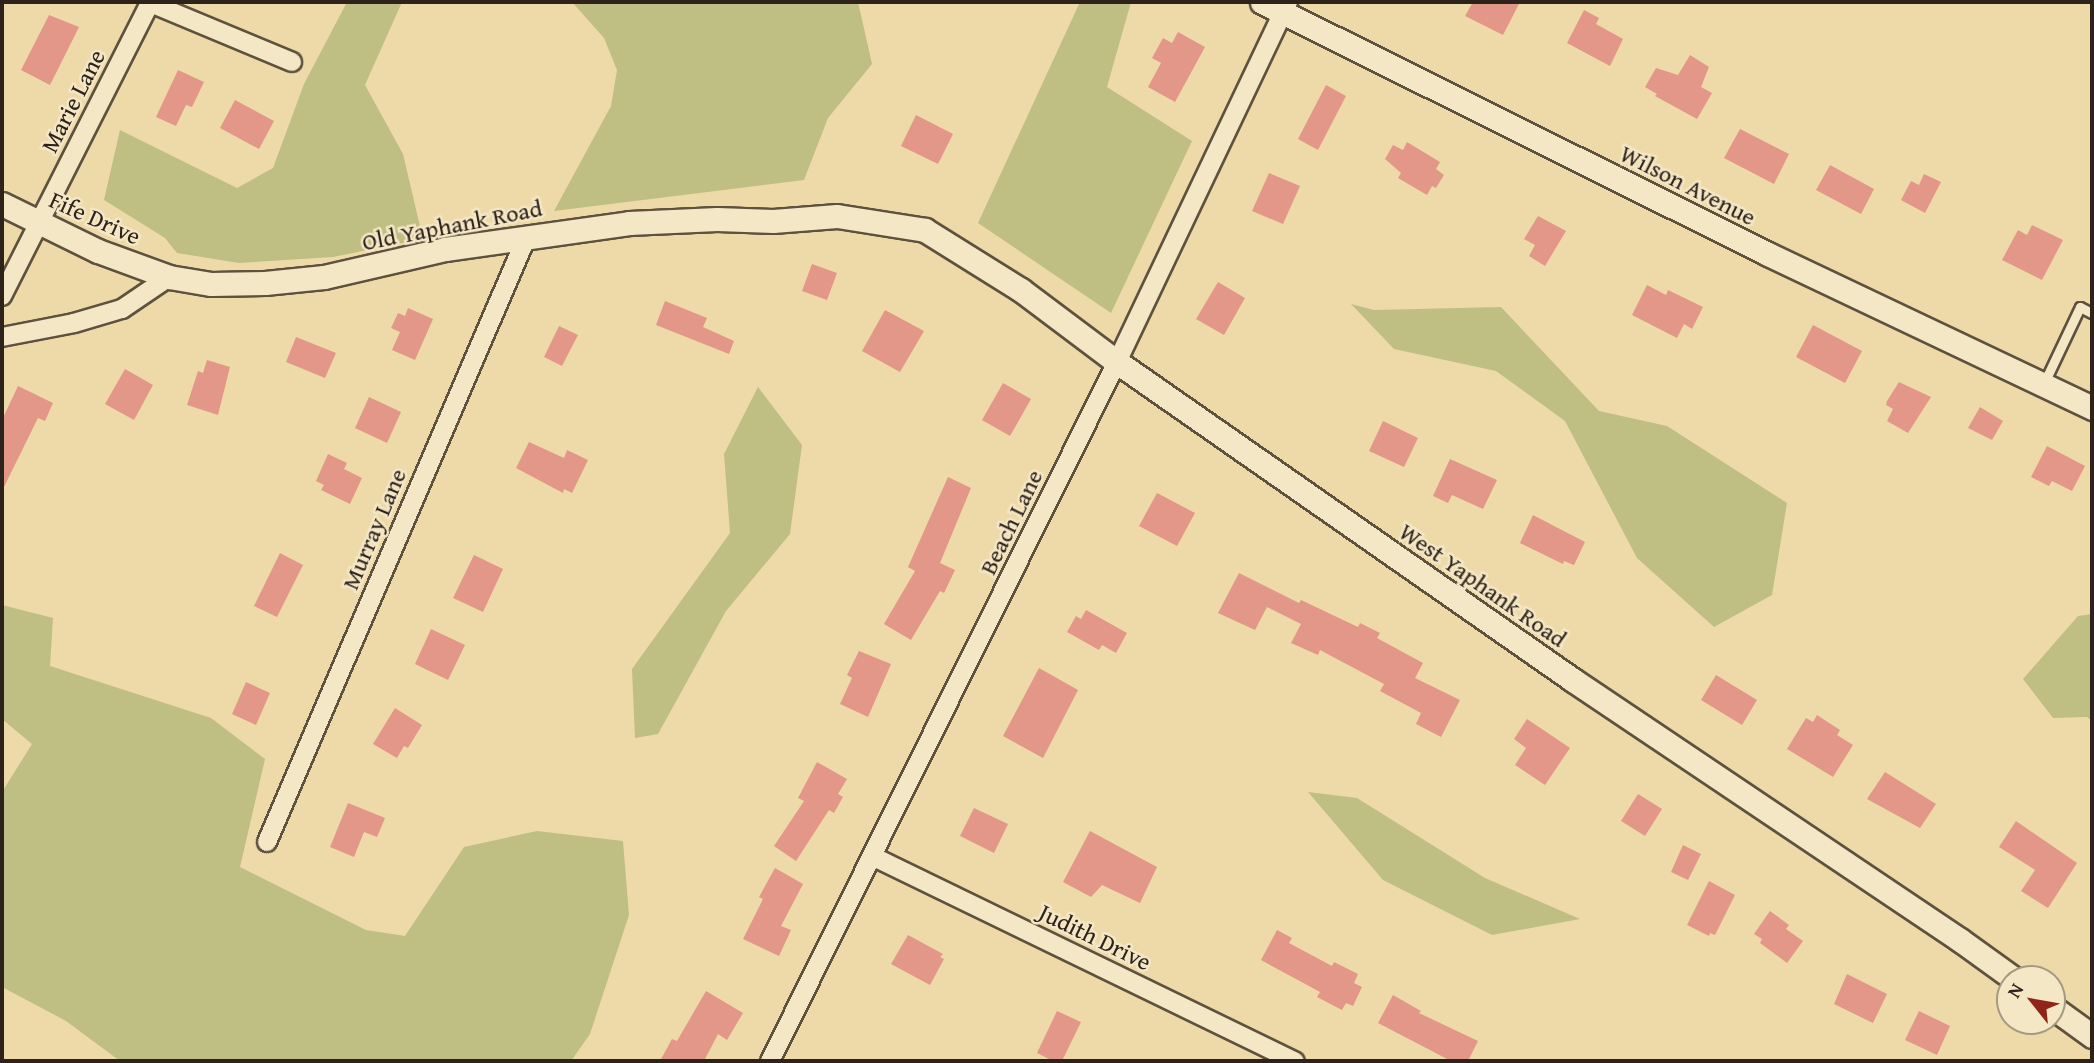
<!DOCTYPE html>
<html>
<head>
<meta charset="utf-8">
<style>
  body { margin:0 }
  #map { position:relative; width:2094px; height:1063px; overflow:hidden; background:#eedaa8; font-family:"Gentium Book Plus",serif }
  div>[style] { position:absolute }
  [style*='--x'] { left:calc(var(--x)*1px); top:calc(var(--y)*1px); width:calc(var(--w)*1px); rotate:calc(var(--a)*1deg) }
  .green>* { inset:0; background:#bfbe83 }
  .building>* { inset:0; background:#e29788 }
  .roads { filter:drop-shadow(2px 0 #5e513e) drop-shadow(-2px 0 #5e513e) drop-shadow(0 2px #5e513e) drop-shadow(0 -2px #5e513e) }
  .service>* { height:9px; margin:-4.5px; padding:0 4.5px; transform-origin:4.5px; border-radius:4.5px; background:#f4e7c6 }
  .minor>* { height:18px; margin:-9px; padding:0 9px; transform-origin:9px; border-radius:9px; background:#f4e7c6 }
  .tertiary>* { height:23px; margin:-11.5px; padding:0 11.5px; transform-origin:11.5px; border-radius:11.5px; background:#f4e7c6 }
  span { translate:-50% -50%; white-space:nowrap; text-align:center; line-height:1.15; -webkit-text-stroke:5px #f4e7c6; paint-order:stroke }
  .street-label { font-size:24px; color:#2e231a }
  .frame { position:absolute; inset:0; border:4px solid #2e231a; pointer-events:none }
  .north { position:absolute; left:1996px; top:965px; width:70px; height:70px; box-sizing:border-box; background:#f4e7c6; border:2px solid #a59981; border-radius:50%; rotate:301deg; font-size:19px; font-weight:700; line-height:28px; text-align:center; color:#2e231a }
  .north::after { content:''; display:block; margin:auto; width:24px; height:32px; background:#8f2418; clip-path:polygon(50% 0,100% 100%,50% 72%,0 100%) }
</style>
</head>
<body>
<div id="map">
  <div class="green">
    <i style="clip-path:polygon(347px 2px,402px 2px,365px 85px,403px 154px,423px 239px,333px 257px,239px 263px,177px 253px,165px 238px,104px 200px,120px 130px,237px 188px,273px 168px,304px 84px)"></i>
    <i style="clip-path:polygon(572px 2px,858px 2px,872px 64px,828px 118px,804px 180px,554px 211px,611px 106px,617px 70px,604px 38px)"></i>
    <i style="clip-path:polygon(1080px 2px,1131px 2px,1107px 87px,1192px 141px,1111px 313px,978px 223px)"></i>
    <i style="clip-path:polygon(1351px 304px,1374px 310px,1501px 307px,1599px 411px,1667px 426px,1787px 503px,1772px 595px,1714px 627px,1637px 558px,1565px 421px,1496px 371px,1394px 349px)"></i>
    <i style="clip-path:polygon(758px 387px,802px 445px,790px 534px,726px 611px,658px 734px,635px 738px,632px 669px,730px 533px,724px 454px)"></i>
    <i style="clip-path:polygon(2px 605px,53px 618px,50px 666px,211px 718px,265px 759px,240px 867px,366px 930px,405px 936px,464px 847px,537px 831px,623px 841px,629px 915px,590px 1034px,571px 1061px,120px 1061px,66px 1021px,2px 987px,2px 792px,32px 744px,2px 719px)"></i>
    <i style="clip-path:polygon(2092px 614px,2092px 721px,2087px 717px,2053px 718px,2023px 679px,2078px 616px)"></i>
    <i style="clip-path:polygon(1308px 792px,1357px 798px,1485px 878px,1580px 919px,1492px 935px,1383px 880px)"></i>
  </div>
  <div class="building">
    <i style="clip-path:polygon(1473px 2px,1520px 2px,1503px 35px,1465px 16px)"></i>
    <i style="clip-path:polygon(1584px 10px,1599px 18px,1596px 24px,1623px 39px,1610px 66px,1567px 43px)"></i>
    <i style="clip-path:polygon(49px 15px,79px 27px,50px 85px,21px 70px)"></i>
    <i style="clip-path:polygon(1178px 32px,1205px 47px,1175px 102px,1148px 87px,1161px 63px,1152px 58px,1163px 38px,1172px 43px)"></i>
    <i style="clip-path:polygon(1690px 55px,1709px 67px,1701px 87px,1712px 93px,1697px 119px,1655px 96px,1657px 94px,1645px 87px,1656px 68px,1678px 75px)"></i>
    <i style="clip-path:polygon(178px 70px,204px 82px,192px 107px,186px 105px,176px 126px,156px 117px)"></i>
    <i style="clip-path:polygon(1326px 85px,1346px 96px,1318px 150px,1298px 139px)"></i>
    <i style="clip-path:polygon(235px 100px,274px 121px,259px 149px,220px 128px)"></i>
    <i style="clip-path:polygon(916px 115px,953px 134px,938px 164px,901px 146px)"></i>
    <i style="clip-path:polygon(1740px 129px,1789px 154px,1774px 184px,1724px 158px)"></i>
    <i style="clip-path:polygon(1407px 142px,1440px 162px,1436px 169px,1444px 175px,1436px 188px,1432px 186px,1427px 195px,1398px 178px,1401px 173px,1385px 159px,1393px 145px,1403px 150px)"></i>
    <i style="clip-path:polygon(1830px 165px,1874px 189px,1861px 214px,1816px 190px)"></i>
    <i style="clip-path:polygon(1269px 173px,1300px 186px,1283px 224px,1252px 211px)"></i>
    <i style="clip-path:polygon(1924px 174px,1941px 182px,1925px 213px,1901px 200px,1911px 181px,1919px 185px)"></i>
    <i style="clip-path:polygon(1538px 216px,1566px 231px,1545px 266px,1529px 256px,1535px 245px,1524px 239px)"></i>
    <i style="clip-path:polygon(2032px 225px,2063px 240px,2042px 280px,2002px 260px,2018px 230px,2027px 235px)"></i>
    <i style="clip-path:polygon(812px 264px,837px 273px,827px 300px,802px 291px)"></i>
    <i style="clip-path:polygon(1218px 282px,1245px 298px,1224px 335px,1196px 319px)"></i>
    <i style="clip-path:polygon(1647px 285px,1666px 295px,1668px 290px,1703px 307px,1692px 329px,1684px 324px,1677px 338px,1632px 315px)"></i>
    <i style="clip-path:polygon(665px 301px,707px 318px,703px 327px,734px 341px,729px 354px,656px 325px)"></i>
    <i style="clip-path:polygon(408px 308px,433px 319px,415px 360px,392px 350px,400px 332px,391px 328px,398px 313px,405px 316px)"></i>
    <i style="clip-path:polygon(885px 310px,924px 331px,900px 372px,862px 351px)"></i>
    <i style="clip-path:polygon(1813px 325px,1862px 351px,1845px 383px,1796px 357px)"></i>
    <i style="clip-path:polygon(559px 326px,578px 335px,562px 366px,544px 357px)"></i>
    <i style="clip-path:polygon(296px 337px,336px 353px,325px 378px,286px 362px)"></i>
    <i style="clip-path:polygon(207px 360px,230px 367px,218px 415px,187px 405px,198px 371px,203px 373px)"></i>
    <i style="clip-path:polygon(125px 369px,153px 385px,134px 420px,105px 404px)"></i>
    <i style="clip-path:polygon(1899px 382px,1931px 397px,1908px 433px,1887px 421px,1893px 409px,1886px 405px,1887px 401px)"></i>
    <i style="clip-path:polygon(1003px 383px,1031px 399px,1010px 436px,982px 420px)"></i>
    <i style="clip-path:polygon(18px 386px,53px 403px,45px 421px,38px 418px,2px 491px,2px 420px)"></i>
    <i style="clip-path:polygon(369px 397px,401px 412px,387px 443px,355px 428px)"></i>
    <i style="clip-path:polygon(1980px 407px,2003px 421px,1992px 440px,1968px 428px)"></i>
    <i style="clip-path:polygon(1383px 421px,1418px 438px,1404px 467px,1369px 451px)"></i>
    <i style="clip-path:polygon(529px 442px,564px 458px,567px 450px,588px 460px,572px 493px,564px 489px,563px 493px,516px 468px)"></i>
    <i style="clip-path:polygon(2047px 446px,2085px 466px,2072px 491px,2052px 481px,2049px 486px,2031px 477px)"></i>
    <i style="clip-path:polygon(328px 454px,347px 463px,344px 469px,362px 478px,350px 504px,321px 490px,324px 485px,316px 481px)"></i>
    <i style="clip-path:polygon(1450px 459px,1497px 480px,1483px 509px,1452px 495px,1448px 503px,1433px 496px)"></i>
    <i style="clip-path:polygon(948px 477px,971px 488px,940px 563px,955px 570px,944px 593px,940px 591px,911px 640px,884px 624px,915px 571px,908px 567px)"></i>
    <i style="clip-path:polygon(1157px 493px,1195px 513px,1177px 546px,1139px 526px)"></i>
    <i style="clip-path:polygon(1533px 515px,1585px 542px,1574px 565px,1564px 561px,1563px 564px,1520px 543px)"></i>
    <i style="clip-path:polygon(280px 553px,303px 565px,277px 617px,254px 606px)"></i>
    <i style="clip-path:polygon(474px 555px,503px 569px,483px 612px,453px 598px)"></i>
    <i style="clip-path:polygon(1239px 573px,1299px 603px,1301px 600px,1358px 627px,1360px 623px,1380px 633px,1377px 638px,1423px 663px,1415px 678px,1460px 700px,1441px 737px,1416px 724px,1421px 713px,1380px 691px,1384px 684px,1320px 650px,1318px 655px,1291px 643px,1301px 624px,1267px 607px,1255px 630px,1218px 613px)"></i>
    <i style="clip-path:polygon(1086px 610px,1127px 633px,1116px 653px,1102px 645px,1099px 650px,1067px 632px,1076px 616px,1081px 619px)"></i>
    <i style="clip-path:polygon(431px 629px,465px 645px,448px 680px,415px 664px)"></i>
    <i style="clip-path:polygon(859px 651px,891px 664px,868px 717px,840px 704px,852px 678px,847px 675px)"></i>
    <i style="clip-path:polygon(1039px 668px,1078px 690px,1043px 758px,1003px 736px)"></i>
    <i style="clip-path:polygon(1716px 675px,1757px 700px,1742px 725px,1701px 700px)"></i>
    <i style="clip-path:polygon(246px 682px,270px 693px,256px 725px,232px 714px)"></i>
    <i style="clip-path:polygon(395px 708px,422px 725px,408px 748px,404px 746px,397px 758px,373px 744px)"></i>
    <i style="clip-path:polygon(1817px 715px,1840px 730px,1837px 735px,1853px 745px,1833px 777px,1787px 749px,1806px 718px,1813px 722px)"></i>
    <i style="clip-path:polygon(1527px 719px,1570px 748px,1545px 785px,1515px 765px,1526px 748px,1514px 739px)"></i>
    <i style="clip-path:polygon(817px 762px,847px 779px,838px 794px,843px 797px,834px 813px,829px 810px,796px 861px,774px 846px,804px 801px,798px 798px)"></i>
    <i style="clip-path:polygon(1885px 772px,1936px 804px,1920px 828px,1867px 799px)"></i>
    <i style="clip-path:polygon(1638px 794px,1662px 809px,1645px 836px,1621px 821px)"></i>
    <i style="clip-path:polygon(348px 803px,385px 818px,377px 837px,364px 832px,354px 857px,330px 847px)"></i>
    <i style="clip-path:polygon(974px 808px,1008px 824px,994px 853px,960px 836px)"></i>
    <i style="clip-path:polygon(2016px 821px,2077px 863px,2048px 908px,2021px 891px,2035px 870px,1999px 847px)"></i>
    <i style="clip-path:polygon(1090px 831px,1157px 867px,1140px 903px,1102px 885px,1091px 897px,1063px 882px)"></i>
    <i style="clip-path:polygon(1683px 845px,1701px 854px,1688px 880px,1671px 872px)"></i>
    <i style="clip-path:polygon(775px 868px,803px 884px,781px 926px,791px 930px,779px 956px,743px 939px,763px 899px,759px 897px)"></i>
    <i style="clip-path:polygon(1709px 881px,1735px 895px,1715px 935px,1710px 933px,1709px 936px,1687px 925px)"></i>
    <i style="clip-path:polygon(1770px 911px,1789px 925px,1786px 929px,1803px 941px,1787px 963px,1760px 943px,1762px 939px,1754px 934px)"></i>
    <i style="clip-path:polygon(1277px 930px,1292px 938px,1289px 943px,1332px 966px,1334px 962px,1358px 974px,1354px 983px,1362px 987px,1353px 1006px,1346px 1003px,1342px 1010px,1317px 997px,1320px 992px,1261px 960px)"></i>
    <i style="clip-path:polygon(908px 935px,943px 954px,940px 957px,944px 959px,930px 985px,891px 964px)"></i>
    <i style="clip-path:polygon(1847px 974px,1887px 994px,1873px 1023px,1834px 1004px)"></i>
    <i style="clip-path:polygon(706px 991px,743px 1013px,727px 1040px,718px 1034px,704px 1061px,660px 1061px,672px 1039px,677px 1041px)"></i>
    <i style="clip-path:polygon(1393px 995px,1421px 1011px,1419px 1013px,1478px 1041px,1468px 1061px,1451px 1061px,1378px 1023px)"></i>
    <i style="clip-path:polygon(1057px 1011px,1081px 1022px,1062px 1061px,1053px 1061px,1037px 1053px)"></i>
    <i style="clip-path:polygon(1919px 1011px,1950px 1026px,1937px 1055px,1905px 1040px)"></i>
  </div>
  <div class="roads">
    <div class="service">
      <i style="--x:2044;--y:383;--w:84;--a:-64.7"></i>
      <i style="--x:2080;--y:307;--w:13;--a:27"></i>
    </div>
    <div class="minor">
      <i style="--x:148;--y:2;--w:156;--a:22.6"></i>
      <i style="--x:2;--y:296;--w:328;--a:-63.2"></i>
      <i style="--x:2;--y:337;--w:73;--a:-11"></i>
      <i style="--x:74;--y:323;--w:50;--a:-16.3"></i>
      <i style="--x:122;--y:309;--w:57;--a:-34.2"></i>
      <i style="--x:267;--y:842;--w:659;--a:-66.78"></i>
      <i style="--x:872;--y:856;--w:470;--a:25.9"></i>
      <i style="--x:770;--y:1061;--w:780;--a:-63.6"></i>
      <i style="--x:1117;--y:362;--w:399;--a:-64.6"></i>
    </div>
    <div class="tertiary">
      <i style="--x:1262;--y:2;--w:565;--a:26.47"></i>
      <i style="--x:1768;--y:254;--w:359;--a:25.4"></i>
      <i style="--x:2;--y:204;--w:107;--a:26.1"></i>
      <i style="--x:98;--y:251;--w:76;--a:20.1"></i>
      <i style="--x:169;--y:277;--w:43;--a:9.5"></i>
      <i style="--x:211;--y:284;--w:54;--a:-1.1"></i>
      <i style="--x:265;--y:283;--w:59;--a:-5.8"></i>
      <i style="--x:324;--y:277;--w:124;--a:-13"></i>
      <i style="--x:445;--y:249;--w:186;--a:-8"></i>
      <i style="--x:629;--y:223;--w:88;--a:-2.6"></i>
      <i style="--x:717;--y:219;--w:56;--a:2"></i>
      <i style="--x:773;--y:221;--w:64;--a:-4.5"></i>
      <i style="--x:837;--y:216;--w:89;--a:9"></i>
      <i style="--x:925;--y:230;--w:113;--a:32"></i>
      <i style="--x:1021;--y:290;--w:120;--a:36.9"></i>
      <i style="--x:1117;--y:362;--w:556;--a:34.89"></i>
      <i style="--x:1573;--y:680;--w:466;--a:33.9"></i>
      <i style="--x:1960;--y:940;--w:67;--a:35.8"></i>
      <i style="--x:2052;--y:1007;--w:49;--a:35.9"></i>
    </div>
  </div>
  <div class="street-label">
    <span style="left:73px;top:101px;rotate:-63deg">Marie Lane</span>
    <span style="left:1688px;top:185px;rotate:27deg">Wilson Avenue</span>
    <span style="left:95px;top:218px;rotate:24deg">Fife Drive</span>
    <span style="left:452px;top:225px;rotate:-11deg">Old Yaphank Road</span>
    <span style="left:1011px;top:522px;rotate:-64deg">Beach Lane</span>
    <span style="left:374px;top:529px;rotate:-67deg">Murray Lane</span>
    <span style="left:1483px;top:585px;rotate:35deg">West Yaphank Road</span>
    <span style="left:1095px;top:937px;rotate:26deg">Judith Drive</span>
  </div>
  <div class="frame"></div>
  <div class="north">N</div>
</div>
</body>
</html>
